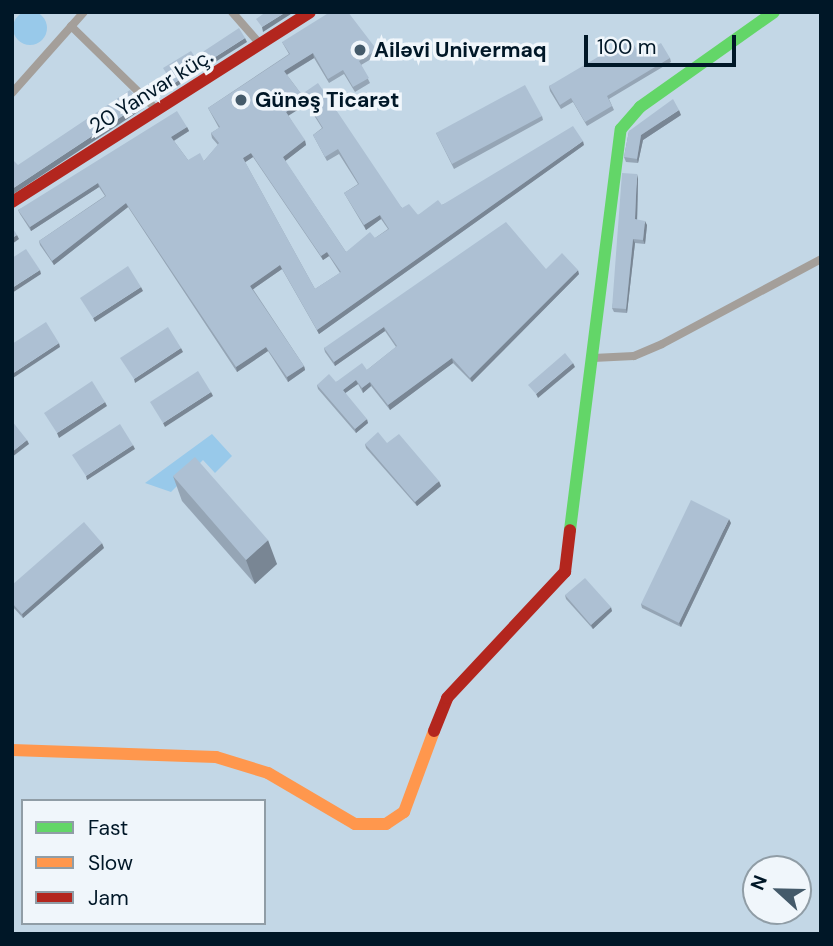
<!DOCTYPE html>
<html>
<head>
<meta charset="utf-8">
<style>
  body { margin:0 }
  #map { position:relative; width:833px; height:946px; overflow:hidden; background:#c3d7e6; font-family:"DM Sans",sans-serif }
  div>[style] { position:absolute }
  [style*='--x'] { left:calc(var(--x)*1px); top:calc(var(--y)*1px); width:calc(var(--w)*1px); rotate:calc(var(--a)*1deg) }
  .green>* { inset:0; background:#98c9ea }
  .round { border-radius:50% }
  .street>* { height:8px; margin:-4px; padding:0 4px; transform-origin:4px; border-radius:4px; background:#a49f9a }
  .fast>* { height:12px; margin:-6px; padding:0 6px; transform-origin:6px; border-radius:6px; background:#63d668 }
  .slow>* { height:12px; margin:-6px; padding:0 6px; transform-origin:6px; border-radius:6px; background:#ff974d }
  .jam>* { height:12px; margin:-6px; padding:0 6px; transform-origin:6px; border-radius:6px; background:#b3261e }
  .wall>* { inset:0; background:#95a5b5 }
  .shaded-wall>* { inset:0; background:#798694 }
  .building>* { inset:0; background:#adc0d3 }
  .dots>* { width:19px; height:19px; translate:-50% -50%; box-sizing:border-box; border:4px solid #f0f6fb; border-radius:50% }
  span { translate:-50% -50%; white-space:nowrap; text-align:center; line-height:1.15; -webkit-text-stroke:7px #f0f6fb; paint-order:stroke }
  .poi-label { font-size:21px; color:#001727; font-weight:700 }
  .left { translate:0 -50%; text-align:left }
  .street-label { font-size:21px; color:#001727 }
  .frame { position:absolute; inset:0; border:14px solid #001727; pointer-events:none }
  .legend { position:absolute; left:21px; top:799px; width:245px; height:126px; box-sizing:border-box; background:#f0f6fb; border:2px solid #909da6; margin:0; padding:9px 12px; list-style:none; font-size:21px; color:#001727 }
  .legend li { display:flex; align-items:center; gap:14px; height:35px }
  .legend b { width:35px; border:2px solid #909da6 }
  .north { position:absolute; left:742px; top:855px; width:70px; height:70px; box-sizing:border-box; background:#f0f6fb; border:2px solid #909da6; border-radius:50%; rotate:292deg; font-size:19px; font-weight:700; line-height:28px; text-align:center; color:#001727 }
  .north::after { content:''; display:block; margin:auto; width:24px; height:32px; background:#445a6a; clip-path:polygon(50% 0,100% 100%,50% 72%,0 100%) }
  .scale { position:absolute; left:584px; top:35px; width:152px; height:32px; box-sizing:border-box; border:4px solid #001727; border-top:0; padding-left:9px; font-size:21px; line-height:24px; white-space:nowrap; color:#001727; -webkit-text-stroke:5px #f0f6fb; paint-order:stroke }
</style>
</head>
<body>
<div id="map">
  <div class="green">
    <i class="round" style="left:13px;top:11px;width:34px;height:34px"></i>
    <i style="clip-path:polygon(212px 434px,232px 456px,215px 473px,203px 460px,171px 492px,145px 483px)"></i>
  </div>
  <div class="street">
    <i style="--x:232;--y:12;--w:43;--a:48.8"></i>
    <i style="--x:71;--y:26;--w:120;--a:44.3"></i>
    <i style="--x:12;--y:93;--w:108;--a:-48.4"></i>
    <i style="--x:593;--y:358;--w:41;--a:-2.8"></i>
    <i style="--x:634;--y:356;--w:30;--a:-23"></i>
    <i style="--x:662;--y:344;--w:180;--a:-28.1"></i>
  </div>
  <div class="fast">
    <i style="--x:570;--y:530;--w:404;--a:-82.8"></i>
    <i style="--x:621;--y:129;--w:29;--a:-49"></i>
    <i style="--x:640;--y:107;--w:164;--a:-35.3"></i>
  </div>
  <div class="slow">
    <i style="--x:12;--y:750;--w:204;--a:2"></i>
    <i style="--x:216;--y:757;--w:54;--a:17.1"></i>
    <i style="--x:268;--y:773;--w:101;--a:30.4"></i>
    <i style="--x:355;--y:824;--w:31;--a:0"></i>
    <i style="--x:386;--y:824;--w:22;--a:-34"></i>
    <i style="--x:404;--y:812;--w:86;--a:-69.7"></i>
  </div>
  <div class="jam">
    <i style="--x:12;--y:202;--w:353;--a:-32.5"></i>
    <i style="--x:434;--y:731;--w:35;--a:-68"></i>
    <i style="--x:447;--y:698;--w:173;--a:-46.9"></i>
    <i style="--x:565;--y:572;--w:42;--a:-83.2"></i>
  </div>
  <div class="wall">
    <i style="clip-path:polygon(evenodd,282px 42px,377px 50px,378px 55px,361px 65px,370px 83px,355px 92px,344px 74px,329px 83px,314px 58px,287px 75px,302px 95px,402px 208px,418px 215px,584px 145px,319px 334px,282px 269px,253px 289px,304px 366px,305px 370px,288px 382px,268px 351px,237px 372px,128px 207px,54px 265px,40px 245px,39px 241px,105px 196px,99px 187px,31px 231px,20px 214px,18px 210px,187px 127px,189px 131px,174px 141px,188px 160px,204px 161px,218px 145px,212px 138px,211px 133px,219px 128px,208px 108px,289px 54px,282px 42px,307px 104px,322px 128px,313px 135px,327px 161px,339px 154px,358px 184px,344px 193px,366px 230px,381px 219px,388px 229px,375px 238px,346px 252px,285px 161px,306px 145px,288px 115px,307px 104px,282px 42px,253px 157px,323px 260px,329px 256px,340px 273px,315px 289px,245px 162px,253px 157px)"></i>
    <i style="clip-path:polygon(640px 55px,670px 58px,671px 62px,609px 99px,614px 110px,587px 126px,573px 102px,561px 109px,550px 91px,549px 86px)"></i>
    <i style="clip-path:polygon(681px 115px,643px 140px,638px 163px,626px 162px,624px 157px,629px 131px)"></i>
    <i style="clip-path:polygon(542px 116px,543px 120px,454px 169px,436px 133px)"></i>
    <i style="clip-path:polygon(638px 179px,637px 220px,647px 225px,645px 244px,635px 243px,627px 313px,614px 312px,612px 308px)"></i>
    <i style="clip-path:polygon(546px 269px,579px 274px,472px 382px,453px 363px,390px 410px,371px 386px,363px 393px,358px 384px,345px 393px,368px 423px,356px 433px,318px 389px,317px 385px,336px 382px,367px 370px,396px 347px,385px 331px,335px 366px,325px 352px,324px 348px)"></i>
    <i style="clip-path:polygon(387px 443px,441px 486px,417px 506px,366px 448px,365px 444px)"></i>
    <i style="clip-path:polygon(173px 476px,277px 564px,255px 584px,182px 501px)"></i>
    <i style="clip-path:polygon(731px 523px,681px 627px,642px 608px,641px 604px)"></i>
    <i style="clip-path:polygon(104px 548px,23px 618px,12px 606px,12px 585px)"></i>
    <i style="clip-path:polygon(565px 595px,612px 611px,593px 629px,566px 599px)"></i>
  </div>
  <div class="shaded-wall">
    <i style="clip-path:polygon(286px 12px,294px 12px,263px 32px,262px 27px)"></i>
    <i style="clip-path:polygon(245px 38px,247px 42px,174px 88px,173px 84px)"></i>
    <i style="clip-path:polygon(313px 53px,314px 58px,286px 75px,284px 71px)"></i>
    <i style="clip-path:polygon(305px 99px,307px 104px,288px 116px,286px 112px)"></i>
    <i style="clip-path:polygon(142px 103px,144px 108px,12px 195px,12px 189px)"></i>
    <i style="clip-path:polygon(679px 110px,681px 115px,643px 140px,638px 163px,637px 159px,641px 135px)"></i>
    <i style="clip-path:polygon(187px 127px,189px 131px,173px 141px,171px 137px)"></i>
    <i style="clip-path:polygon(305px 140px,306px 145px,284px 162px,283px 157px)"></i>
    <i style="clip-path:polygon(583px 141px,584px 145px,319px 334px,317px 330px)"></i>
    <i style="clip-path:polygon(251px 153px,253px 157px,244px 163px,243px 158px)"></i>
    <i style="clip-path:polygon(637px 174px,638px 179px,637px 224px,635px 219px)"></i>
    <i style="clip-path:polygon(98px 183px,99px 187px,31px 231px,30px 227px)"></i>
    <i style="clip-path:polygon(126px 203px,128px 207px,54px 265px,52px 261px)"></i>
    <i style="clip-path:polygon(380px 215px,381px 219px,366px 230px,364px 225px)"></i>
    <i style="clip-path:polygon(645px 221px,647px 225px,645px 244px,643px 240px)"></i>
    <i style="clip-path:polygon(17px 235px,19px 239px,12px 244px,12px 238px)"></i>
    <i style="clip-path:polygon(633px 239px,635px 243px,627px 313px,626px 309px)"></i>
    <i style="clip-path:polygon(327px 252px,329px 256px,323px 260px,321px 256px)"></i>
    <i style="clip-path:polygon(280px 265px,282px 269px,252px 290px,250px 286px)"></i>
    <i style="clip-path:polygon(40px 270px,41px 274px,12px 293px,12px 288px)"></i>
    <i style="clip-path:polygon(578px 270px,579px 274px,472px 382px,470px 378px)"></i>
    <i style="clip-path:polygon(141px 287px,143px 291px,95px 322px,93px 318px)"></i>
    <i style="clip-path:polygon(384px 327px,385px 331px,335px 366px,334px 362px)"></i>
    <i style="clip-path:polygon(59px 343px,60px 347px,13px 378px,12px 374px)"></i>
    <i style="clip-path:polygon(266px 347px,268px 351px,237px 372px,236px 367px)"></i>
    <i style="clip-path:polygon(181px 348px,183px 352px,135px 383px,134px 379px)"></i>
    <i style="clip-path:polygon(452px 358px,453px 363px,390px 410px,388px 405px)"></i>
    <i style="clip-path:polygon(573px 363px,575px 367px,538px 398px,536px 394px)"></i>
    <i style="clip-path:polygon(304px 366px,305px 370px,288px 382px,287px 377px)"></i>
    <i style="clip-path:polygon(356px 380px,358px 384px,344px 394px,343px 390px)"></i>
    <i style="clip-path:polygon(370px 382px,371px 386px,363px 393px,362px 388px)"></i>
    <i style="clip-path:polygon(211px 392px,213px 396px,165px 427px,163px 423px)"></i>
    <i style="clip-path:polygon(105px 402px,107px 406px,59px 438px,57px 433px)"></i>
    <i style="clip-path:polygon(367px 419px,368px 423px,356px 433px,355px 429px)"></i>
    <i style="clip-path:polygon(27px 440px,29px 444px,12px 457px,12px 452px)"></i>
    <i style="clip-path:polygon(133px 445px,135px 449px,87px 480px,86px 476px)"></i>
    <i style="clip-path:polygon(439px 481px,441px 486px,417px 506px,415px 502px)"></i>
    <i style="clip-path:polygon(729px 519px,731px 523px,681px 627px,679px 623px)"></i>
    <i style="clip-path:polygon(268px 540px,277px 564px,255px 584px,246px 560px)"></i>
    <i style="clip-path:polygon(102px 543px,104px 548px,23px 618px,22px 614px)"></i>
    <i style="clip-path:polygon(611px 607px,612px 611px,593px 629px,591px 625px)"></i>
  </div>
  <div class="building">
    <i style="clip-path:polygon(266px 12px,286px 12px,262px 27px,256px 19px)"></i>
    <i style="clip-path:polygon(evenodd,330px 12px,348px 12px,377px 50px,359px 61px,369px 78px,353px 87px,343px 70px,328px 79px,313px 53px,284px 71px,305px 99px,302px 94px,318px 83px,402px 208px,409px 204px,418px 215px,438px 200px,442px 205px,573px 126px,583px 141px,317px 330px,280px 265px,250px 286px,304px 366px,287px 377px,266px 347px,236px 367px,126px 203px,52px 261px,39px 241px,106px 196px,98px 183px,30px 227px,18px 210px,177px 111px,187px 127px,171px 137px,188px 160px,200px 153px,204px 161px,219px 143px,211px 133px,220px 127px,208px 108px,290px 54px,282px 42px,330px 12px,305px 99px,323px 128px,313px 135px,325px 157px,338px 149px,359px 184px,344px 193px,364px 225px,380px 215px,389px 229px,375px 238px,370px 232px,346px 252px,283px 157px,305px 140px,286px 112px,305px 99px,330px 12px,251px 153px,321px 256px,327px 252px,341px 272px,315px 289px,243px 158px,251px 153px)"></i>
    <i style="clip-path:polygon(239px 28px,245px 38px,173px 84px,163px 68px,191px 51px,195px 57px)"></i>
    <i style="clip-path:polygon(630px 38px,640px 55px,661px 43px,670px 58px,607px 96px,612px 106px,585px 122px,571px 98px,560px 105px,549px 86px)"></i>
    <i style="clip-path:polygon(525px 85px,542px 116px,452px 164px,436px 133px)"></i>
    <i style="clip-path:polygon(130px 90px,142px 103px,12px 189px,12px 159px,18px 165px)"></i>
    <i style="clip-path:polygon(673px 99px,679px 110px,641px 135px,637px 159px,624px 157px,629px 131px)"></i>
    <i style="clip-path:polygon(622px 173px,637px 174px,635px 219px,645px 221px,643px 240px,633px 239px,626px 309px,612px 308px)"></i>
    <i style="clip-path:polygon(506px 222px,546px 269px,562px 253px,578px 270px,470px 378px,452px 358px,388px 405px,370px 382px,362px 388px,356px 380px,343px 390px,367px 419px,355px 429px,317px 385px,329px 374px,336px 382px,362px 363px,367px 370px,397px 346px,384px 327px,334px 362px,324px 348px)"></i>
    <i style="clip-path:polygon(12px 227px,17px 235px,12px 238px)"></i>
    <i style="clip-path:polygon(26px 249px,40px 270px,12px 288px,12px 258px)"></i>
    <i style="clip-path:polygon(128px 266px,141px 287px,93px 318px,80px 298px)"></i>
    <i style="clip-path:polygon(46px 322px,59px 343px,12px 374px,12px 344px)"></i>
    <i style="clip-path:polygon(168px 327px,181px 348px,134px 379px,120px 358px)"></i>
    <i style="clip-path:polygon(565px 353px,573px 363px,536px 394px,528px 385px)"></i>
    <i style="clip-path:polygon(198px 371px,211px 392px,163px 423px,150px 402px)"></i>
    <i style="clip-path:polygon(92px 381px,105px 402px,57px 433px,44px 413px)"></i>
    <i style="clip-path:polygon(12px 421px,27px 440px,12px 452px)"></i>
    <i style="clip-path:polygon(120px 424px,133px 445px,86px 476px,72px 455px)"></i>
    <i style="clip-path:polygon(378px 432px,387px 443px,399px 434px,439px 481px,415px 502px,365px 444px)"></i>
    <i style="clip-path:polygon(195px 457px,268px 540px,246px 560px,173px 476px)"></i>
    <i style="clip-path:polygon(691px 500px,729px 519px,679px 623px,641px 604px)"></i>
    <i style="clip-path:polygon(84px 522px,102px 543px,22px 614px,12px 603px,12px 585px)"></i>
    <i style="clip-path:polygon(585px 578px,611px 607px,591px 625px,565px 595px)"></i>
  </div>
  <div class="dots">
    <i style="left:360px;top:50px;background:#445a6a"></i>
    <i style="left:241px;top:100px;background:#445a6a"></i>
  </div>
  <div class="poi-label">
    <span class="left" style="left:374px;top:50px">Ailəvi Univermaq</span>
    <span class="left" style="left:255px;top:100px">Günəş Ticarət</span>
  </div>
  <div class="street-label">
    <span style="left:151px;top:91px;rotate:-32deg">20 Yanvar küç.</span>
  </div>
  <div class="frame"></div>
  <ul class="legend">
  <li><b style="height:9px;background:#63d668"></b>Fast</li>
  <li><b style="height:9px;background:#ff974d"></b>Slow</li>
  <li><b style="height:9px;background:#b3261e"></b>Jam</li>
  </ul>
  <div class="north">N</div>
  <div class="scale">100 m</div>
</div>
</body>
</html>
